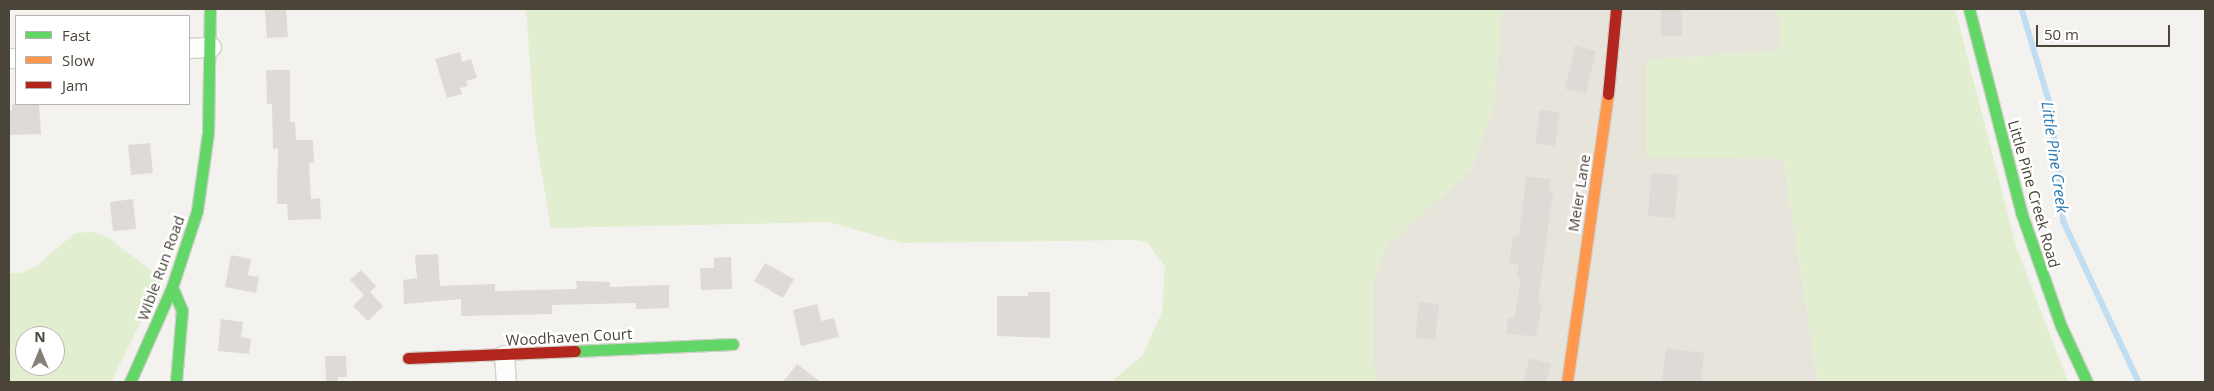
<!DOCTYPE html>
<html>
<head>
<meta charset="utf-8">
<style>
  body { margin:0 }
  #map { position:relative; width:2214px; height:391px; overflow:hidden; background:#f4f2ee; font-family:"Open Sans",sans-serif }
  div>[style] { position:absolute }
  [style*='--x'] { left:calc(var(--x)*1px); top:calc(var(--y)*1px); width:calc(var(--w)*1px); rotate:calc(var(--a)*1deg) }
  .residential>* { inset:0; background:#e7e4dc }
  .green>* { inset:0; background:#e1eecf }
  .stream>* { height:5.5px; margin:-2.75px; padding:0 2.75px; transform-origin:2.75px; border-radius:2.75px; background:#c0ddf1 }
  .building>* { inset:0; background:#dedbd6 }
  .roads { filter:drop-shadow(1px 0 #d2d0cb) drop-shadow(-1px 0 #d2d0cb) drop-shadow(0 1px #d2d0cb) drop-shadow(0 -1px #d2d0cb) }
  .street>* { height:19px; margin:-9.5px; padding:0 9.5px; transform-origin:9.5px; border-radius:9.5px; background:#fdfdfc }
  .fast>* { height:11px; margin:-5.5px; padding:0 5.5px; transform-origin:5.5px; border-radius:5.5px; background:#63d668 }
  .slow>* { height:11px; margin:-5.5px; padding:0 5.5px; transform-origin:5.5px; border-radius:5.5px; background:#ff974d }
  .jam>* { height:11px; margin:-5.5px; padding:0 5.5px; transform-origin:5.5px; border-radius:5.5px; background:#b3261e }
  span { translate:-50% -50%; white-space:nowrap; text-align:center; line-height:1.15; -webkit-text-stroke:5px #fff; paint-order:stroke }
  .street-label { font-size:15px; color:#4b4439 }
  .water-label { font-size:16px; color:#2e7ab2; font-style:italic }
  .frame { position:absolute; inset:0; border:10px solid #4b4439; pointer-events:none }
  .legend { position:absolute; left:15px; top:15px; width:175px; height:90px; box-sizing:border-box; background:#fff; border:1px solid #b7b4b0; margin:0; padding:6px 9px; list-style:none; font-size:15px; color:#4b4439 }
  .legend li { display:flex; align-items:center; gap:10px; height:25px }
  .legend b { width:25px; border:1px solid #b7b4b0 }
  .north { position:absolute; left:15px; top:326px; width:50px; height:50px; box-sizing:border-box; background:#fff; border:1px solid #b7b4b0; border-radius:50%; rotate:0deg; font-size:14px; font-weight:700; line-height:20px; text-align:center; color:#4b4439 }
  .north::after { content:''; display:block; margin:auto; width:18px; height:22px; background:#868178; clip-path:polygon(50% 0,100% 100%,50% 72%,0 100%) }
  .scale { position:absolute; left:2036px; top:25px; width:134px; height:22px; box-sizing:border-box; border:2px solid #4b4439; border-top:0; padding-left:6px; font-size:15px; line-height:18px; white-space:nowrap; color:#4b4439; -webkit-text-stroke:4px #fff; paint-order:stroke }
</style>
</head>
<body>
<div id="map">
  <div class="residential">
    <i style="clip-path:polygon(1502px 9px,1777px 9px,1783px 50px,1646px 60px,1646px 156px,1783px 159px,1818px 382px,1378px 382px,1374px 367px,1374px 279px,1387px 246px,1471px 170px,1494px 105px)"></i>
  </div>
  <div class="green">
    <i style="clip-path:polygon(526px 9px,1502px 9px,1494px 105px,1471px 170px,1387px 246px,1374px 279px,1374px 366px,1378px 382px,1111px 382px,1142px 356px,1162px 312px,1165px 267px,1148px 243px,1134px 240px,902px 243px,829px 222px,551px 228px,535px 133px)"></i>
    <i style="clip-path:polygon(1777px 9px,1955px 9px,2016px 246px,2068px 382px,1818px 382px,1783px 159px,1646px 157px,1646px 60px,1782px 50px)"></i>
    <i style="clip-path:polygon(evenodd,92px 232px,108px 237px,162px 279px,111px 382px,9px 382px,9px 273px,20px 273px,35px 267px,75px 233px,92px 232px,25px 336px,55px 336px,55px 366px,25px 366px,25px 336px)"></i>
  </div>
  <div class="stream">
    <i style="--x:2022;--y:9;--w:102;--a:73.5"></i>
    <i style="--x:2051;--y:107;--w:116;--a:83.6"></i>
    <i style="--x:2064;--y:222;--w:177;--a:64.9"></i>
  </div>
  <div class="building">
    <i style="clip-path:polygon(286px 9px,288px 37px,267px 38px,265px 10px)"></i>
    <i style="clip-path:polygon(1661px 9px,1682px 9px,1682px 36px,1661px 36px)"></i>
    <i style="clip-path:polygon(1575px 45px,1596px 51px,1586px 94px,1565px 89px)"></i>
    <i style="clip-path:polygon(460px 52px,462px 62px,471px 59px,477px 78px,466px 81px,468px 86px,460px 88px,462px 94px,447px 98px,435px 59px)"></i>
    <i style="clip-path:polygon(266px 70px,290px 70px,290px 122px,295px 122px,296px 140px,313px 140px,314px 163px,309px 163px,311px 199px,320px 198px,321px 219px,288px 220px,287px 204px,277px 204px,278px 148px,273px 149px,272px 104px,267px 104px)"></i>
    <i style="clip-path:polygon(12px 104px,39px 104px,41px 134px,9px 135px,9px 110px,12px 110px)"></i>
    <i style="clip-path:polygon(1540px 110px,1560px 112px,1555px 146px,1535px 143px)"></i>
    <i style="clip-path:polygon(150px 143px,153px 173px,131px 175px,128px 145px)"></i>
    <i style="clip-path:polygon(1651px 173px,1678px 175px,1675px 218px,1648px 216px)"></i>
    <i style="clip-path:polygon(1526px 176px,1550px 179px,1549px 192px,1553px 192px,1538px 302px,1542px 303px,1536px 337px,1506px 333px,1508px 318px,1514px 319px,1521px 278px,1517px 277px,1519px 264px,1509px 263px,1513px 235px,1519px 236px)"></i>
    <i style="clip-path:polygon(133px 199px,136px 229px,113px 231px,110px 202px)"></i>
    <i style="clip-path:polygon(438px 254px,440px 286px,495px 284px,495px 291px,577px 289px,576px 281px,610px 282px,610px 287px,669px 285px,669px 308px,636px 309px,636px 303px,552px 305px,552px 314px,461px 316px,461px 299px,404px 304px,403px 280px,417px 278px,415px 255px)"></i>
    <i style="clip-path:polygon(231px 255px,251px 259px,248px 275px,259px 277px,256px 293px,225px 287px)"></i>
    <i style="clip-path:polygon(731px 257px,732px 289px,701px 290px,700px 268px,714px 268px,714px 258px)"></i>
    <i style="clip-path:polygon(765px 263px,794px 279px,783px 298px,754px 281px)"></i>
    <i style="clip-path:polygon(361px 270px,376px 286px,370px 292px,383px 306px,368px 321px,353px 306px,364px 295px,350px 280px)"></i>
    <i style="clip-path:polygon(1028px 292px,1050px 292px,1050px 338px,997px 336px,997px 296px,1028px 296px)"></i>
    <i style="clip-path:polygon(1419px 302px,1439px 304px,1435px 340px,1415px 338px)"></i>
    <i style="clip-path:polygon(817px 304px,821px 321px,834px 318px,839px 337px,801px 346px,793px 310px)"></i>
    <i style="clip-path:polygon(221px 319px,243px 322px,241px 337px,251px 339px,249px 354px,218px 351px)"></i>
    <i style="clip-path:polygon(1666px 348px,1704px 353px,1701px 382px,1662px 381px)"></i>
    <i style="clip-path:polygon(325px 356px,346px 356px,347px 377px,338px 377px,338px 382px,326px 382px)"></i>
    <i style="clip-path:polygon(1530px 358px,1551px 364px,1546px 382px,1523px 382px)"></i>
    <i style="clip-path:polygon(797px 364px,821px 382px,783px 382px)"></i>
  </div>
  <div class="roads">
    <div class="street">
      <i style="--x:189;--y:48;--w:22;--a:-3"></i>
      <i style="--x:9;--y:58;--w:7;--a:0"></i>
      <i style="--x:504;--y:355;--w:27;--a:86"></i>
    </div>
    <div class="fast">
      <i style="--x:1969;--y:9;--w:210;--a:75.6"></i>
      <i style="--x:2021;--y:212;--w:121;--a:70.7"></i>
      <i style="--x:2061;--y:326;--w:62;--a:65.1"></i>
      <i style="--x:172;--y:287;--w:25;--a:67"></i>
      <i style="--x:182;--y:310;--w:72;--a:94.8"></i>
      <i style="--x:575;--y:351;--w:158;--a:-2.5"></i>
      <i style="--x:130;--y:382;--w:104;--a:-66.1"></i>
      <i style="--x:172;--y:287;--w:80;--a:-71.8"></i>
      <i style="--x:197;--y:211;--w:79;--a:-82"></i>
      <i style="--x:208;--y:133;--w:124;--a:-89.1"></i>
    </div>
    <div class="slow">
      <i style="--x:1567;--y:382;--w:291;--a:-81.9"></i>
    </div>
    <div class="jam">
      <i style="--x:1608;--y:94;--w:85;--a:-84.6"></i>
      <i style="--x:408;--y:358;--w:167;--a:-2.4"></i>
    </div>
  </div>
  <div class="street-label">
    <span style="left:1579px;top:193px;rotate:-81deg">Meier Lane</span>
    <span style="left:2034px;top:194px;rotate:74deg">Little Pine Creek Road</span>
    <span style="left:161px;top:268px;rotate:-70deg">Wible Run Road</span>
    <span style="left:569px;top:337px;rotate:-3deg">Woodhaven Court</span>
  </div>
  <div class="water-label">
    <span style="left:2055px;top:157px;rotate:82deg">Little Pine Creek</span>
  </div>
  <div class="frame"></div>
  <ul class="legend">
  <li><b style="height:6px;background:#63d668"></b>Fast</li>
  <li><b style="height:6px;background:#ff974d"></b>Slow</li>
  <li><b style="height:6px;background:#b3261e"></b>Jam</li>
  </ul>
  <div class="north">N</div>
  <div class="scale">50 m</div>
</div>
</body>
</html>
